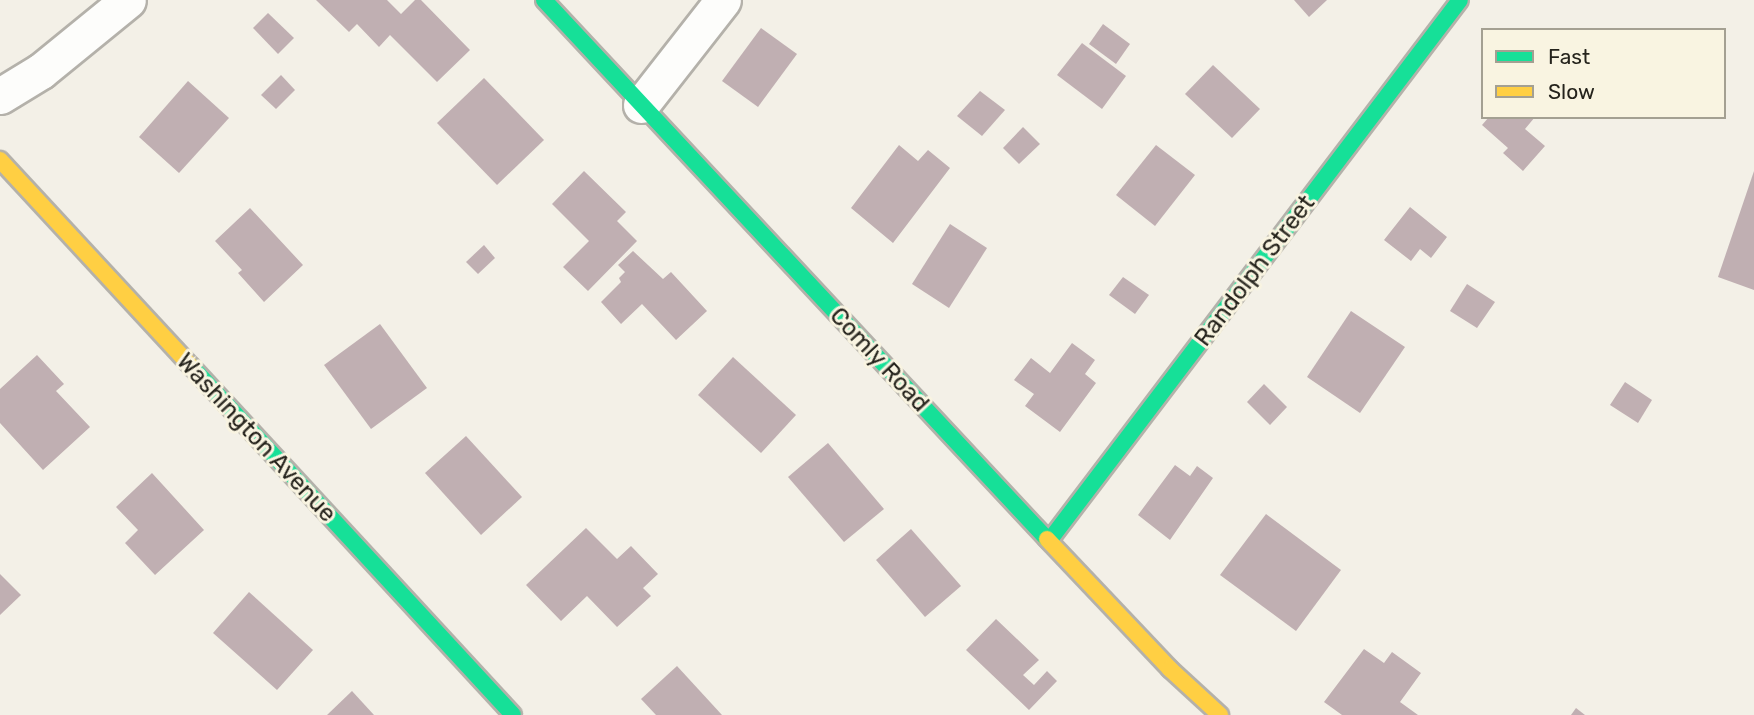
<!DOCTYPE html>
<html>
<head>
<meta charset="utf-8">
<style>
  body { margin:0 }
  #map { position:relative; width:1754px; height:715px; overflow:hidden; background:#f3f0e7; font-family:Rubik,sans-serif }
  div>[style] { position:absolute }
  [style*='--x'] { left:calc(var(--x)*1px); top:calc(var(--y)*1px); width:calc(var(--w)*1px); rotate:calc(var(--a)*1deg) }
  .building>* { inset:0; background:#c0afb2 }
  .roads { filter:drop-shadow(2px 0 #b4b1aa) drop-shadow(-2px 0 #b4b1aa) drop-shadow(0 2px #b4b1aa) drop-shadow(0 -2px #b4b1aa) }
  .street>* { height:35px; margin:-17.5px; padding:0 17.5px; transform-origin:17.5px; border-radius:17.5px; background:#fdfdfb }
  .fast>* { height:16px; margin:-8px; padding:0 8px; transform-origin:8px; border-radius:8px; background:#16e098 }
  .slow>* { height:16px; margin:-8px; padding:0 8px; transform-origin:8px; border-radius:8px; background:#ffcf43 }
  span { translate:-50% -50%; white-space:nowrap; text-align:center; line-height:1.15; -webkit-text-stroke:6px #f9f4e1; paint-order:stroke }
  .street-label { font-size:24px; color:#25231c }
  .legend { position:absolute; left:1481px; top:28px; width:245px; height:91px; box-sizing:border-box; background:#f9f4e1; border:2px solid #a4a092; margin:0; padding:9px 12px; list-style:none; font-size:21px; color:#25231c }
  .legend li { display:flex; align-items:center; gap:14px; height:35px }
  .legend b { width:35px; border:2px solid #a4a092 }
</style>
</head>
<body>
<div id="map">
  <div class="building">
    <i style="clip-path:polygon(316px 0,387px 0,401px 14px,415px 0,421px 0,470px 50px,437px 82px,390px 35px,379px 47px,357px 24px,349px 32px)"></i>
    <i style="clip-path:polygon(1294px 0,1327px 0,1309px 17px)"></i>
    <i style="clip-path:polygon(268px 13px,294px 38px,278px 54px,253px 28px)"></i>
    <i style="clip-path:polygon(1103px 24px,1130px 44px,1116px 64px,1089px 44px)"></i>
    <i style="clip-path:polygon(761px 28px,797px 54px,758px 107px,722px 81px)"></i>
    <i style="clip-path:polygon(1082px 43px,1126px 76px,1102px 109px,1057px 75px)"></i>
    <i style="clip-path:polygon(1213px 65px,1260px 109px,1232px 138px,1185px 94px)"></i>
    <i style="clip-path:polygon(281px 75px,295px 90px,276px 109px,261px 95px)"></i>
    <i style="clip-path:polygon(484px 78px,544px 140px,497px 185px,437px 123px)"></i>
    <i style="clip-path:polygon(188px 81px,229px 118px,179px 173px,139px 137px)"></i>
    <i style="clip-path:polygon(980px 91px,1005px 110px,982px 136px,957px 116px)"></i>
    <i style="clip-path:polygon(1489px 117px,1535px 117px,1525px 129px,1545px 146px,1523px 171px,1503px 153px,1508px 148px,1482px 125px)"></i>
    <i style="clip-path:polygon(1023px 127px,1040px 144px,1019px 164px,1003px 148px)"></i>
    <i style="clip-path:polygon(899px 145px,918px 161px,928px 150px,950px 168px,893px 243px,851px 208px)"></i>
    <i style="clip-path:polygon(1156px 145px,1195px 175px,1155px 226px,1116px 195px)"></i>
    <i style="clip-path:polygon(584px 171px,626px 212px,617px 221px,637px 241px,588px 291px,563px 267px,589px 241px,552px 204px)"></i>
    <i style="clip-path:polygon(1754px 171px,1754px 290px,1718px 277px)"></i>
    <i style="clip-path:polygon(1410px 207px,1447px 237px,1431px 258px,1420px 249px,1411px 261px,1384px 240px)"></i>
    <i style="clip-path:polygon(250px 208px,303px 265px,264px 302px,238px 273px,242px 270px,215px 241px)"></i>
    <i style="clip-path:polygon(950px 224px,987px 248px,949px 308px,912px 284px)"></i>
    <i style="clip-path:polygon(484px 245px,495px 258px,478px 274px,466px 262px)"></i>
    <i style="clip-path:polygon(633px 251px,663px 279px,671px 272px,707px 311px,676px 340px,642px 304px,621px 324px,601px 302px,621px 282px,619px 278px,625px 272px,618px 265px)"></i>
    <i style="clip-path:polygon(1123px 277px,1149px 295px,1135px 314px,1109px 295px)"></i>
    <i style="clip-path:polygon(1467px 284px,1495px 302px,1477px 328px,1450px 311px)"></i>
    <i style="clip-path:polygon(1351px 311px,1405px 347px,1360px 413px,1307px 377px)"></i>
    <i style="clip-path:polygon(380px 324px,427px 388px,371px 429px,324px 365px)"></i>
    <i style="clip-path:polygon(1072px 343px,1095px 360px,1085px 374px,1096px 383px,1060px 432px,1025px 406px,1034px 394px,1014px 380px,1031px 358px,1050px 373px)"></i>
    <i style="clip-path:polygon(37px 355px,64px 384px,56px 391px,90px 427px,43px 470px,0 423px,0 389px)"></i>
    <i style="clip-path:polygon(733px 357px,796px 415px,761px 453px,698px 395px)"></i>
    <i style="clip-path:polygon(1625px 382px,1652px 400px,1638px 423px,1610px 405px)"></i>
    <i style="clip-path:polygon(1264px 384px,1287px 407px,1270px 425px,1247px 402px)"></i>
    <i style="clip-path:polygon(466px 436px,522px 497px,481px 535px,425px 473px)"></i>
    <i style="clip-path:polygon(828px 443px,884px 509px,844px 542px,788px 477px)"></i>
    <i style="clip-path:polygon(1175px 465px,1190px 476px,1197px 466px,1213px 478px,1170px 540px,1138px 515px)"></i>
    <i style="clip-path:polygon(152px 473px,204px 530px,155px 575px,125px 543px,138px 530px,116px 507px)"></i>
    <i style="clip-path:polygon(1266px 514px,1341px 570px,1296px 631px,1220px 575px)"></i>
    <i style="clip-path:polygon(586px 528px,617px 559px,631px 546px,658px 574px,643px 588px,651px 596px,617px 627px,587px 596px,561px 621px,526px 585px)"></i>
    <i style="clip-path:polygon(911px 529px,961px 586px,925px 617px,876px 560px)"></i>
    <i style="clip-path:polygon(0 574px,21px 595px,0 615px)"></i>
    <i style="clip-path:polygon(249px 592px,313px 650px,277px 690px,213px 633px)"></i>
    <i style="clip-path:polygon(996px 619px,1039px 660px,1023px 675px,1034px 685px,1047px 671px,1057px 681px,1029px 710px,966px 650px)"></i>
    <i style="clip-path:polygon(1364px 649px,1384px 663px,1392px 652px,1421px 673px,1400px 702px,1418px 715px,1342px 715px,1324px 702px)"></i>
    <i style="clip-path:polygon(677px 666px,722px 715px,656px 715px,641px 699px)"></i>
    <i style="clip-path:polygon(352px 691px,374px 715px,327px 715px)"></i>
    <i style="clip-path:polygon(1576px 708px,1585px 715px,1571px 715px)"></i>
  </div>
  <div class="roads">
    <div class="street">
      <i style="--x:0;--y:96;--w:48;--a:-31.4"></i>
      <i style="--x:41;--y:71;--w:112;--a:-39.2"></i>
      <i style="--x:641;--y:105;--w:133;--a:-52"></i>
    </div>
    <div class="fast">
      <i style="--x:544;--y:0;--w:737;--a:46.98"></i>
      <i style="--x:192;--y:367;--w:473;--a:47.3"></i>
      <i style="--x:1049;--y:541;--w:679;--a:-52.78"></i>
    </div>
    <div class="slow">
      <i style="--x:0;--y:160;--w:282;--a:47.2"></i>
      <i style="--x:1047;--y:539;--w:179;--a:46.6"></i>
      <i style="--x:1170;--y:669;--w:68;--a:42.6"></i>
    </div>
  </div>
  <div class="street-label">
    <span style="left:1255px;top:271px;rotate:-53deg">Randolph Street</span>
    <span style="left:879px;top:360px;rotate:47deg">Comly Road</span>
    <span style="left:256px;top:438px;rotate:47deg">Washington Avenue</span>
  </div>
  <ul class="legend">
  <li><b style="height:9px;background:#16e098"></b>Fast</li>
  <li><b style="height:9px;background:#ffcf43"></b>Slow</li>
  </ul>
</div>
</body>
</html>
